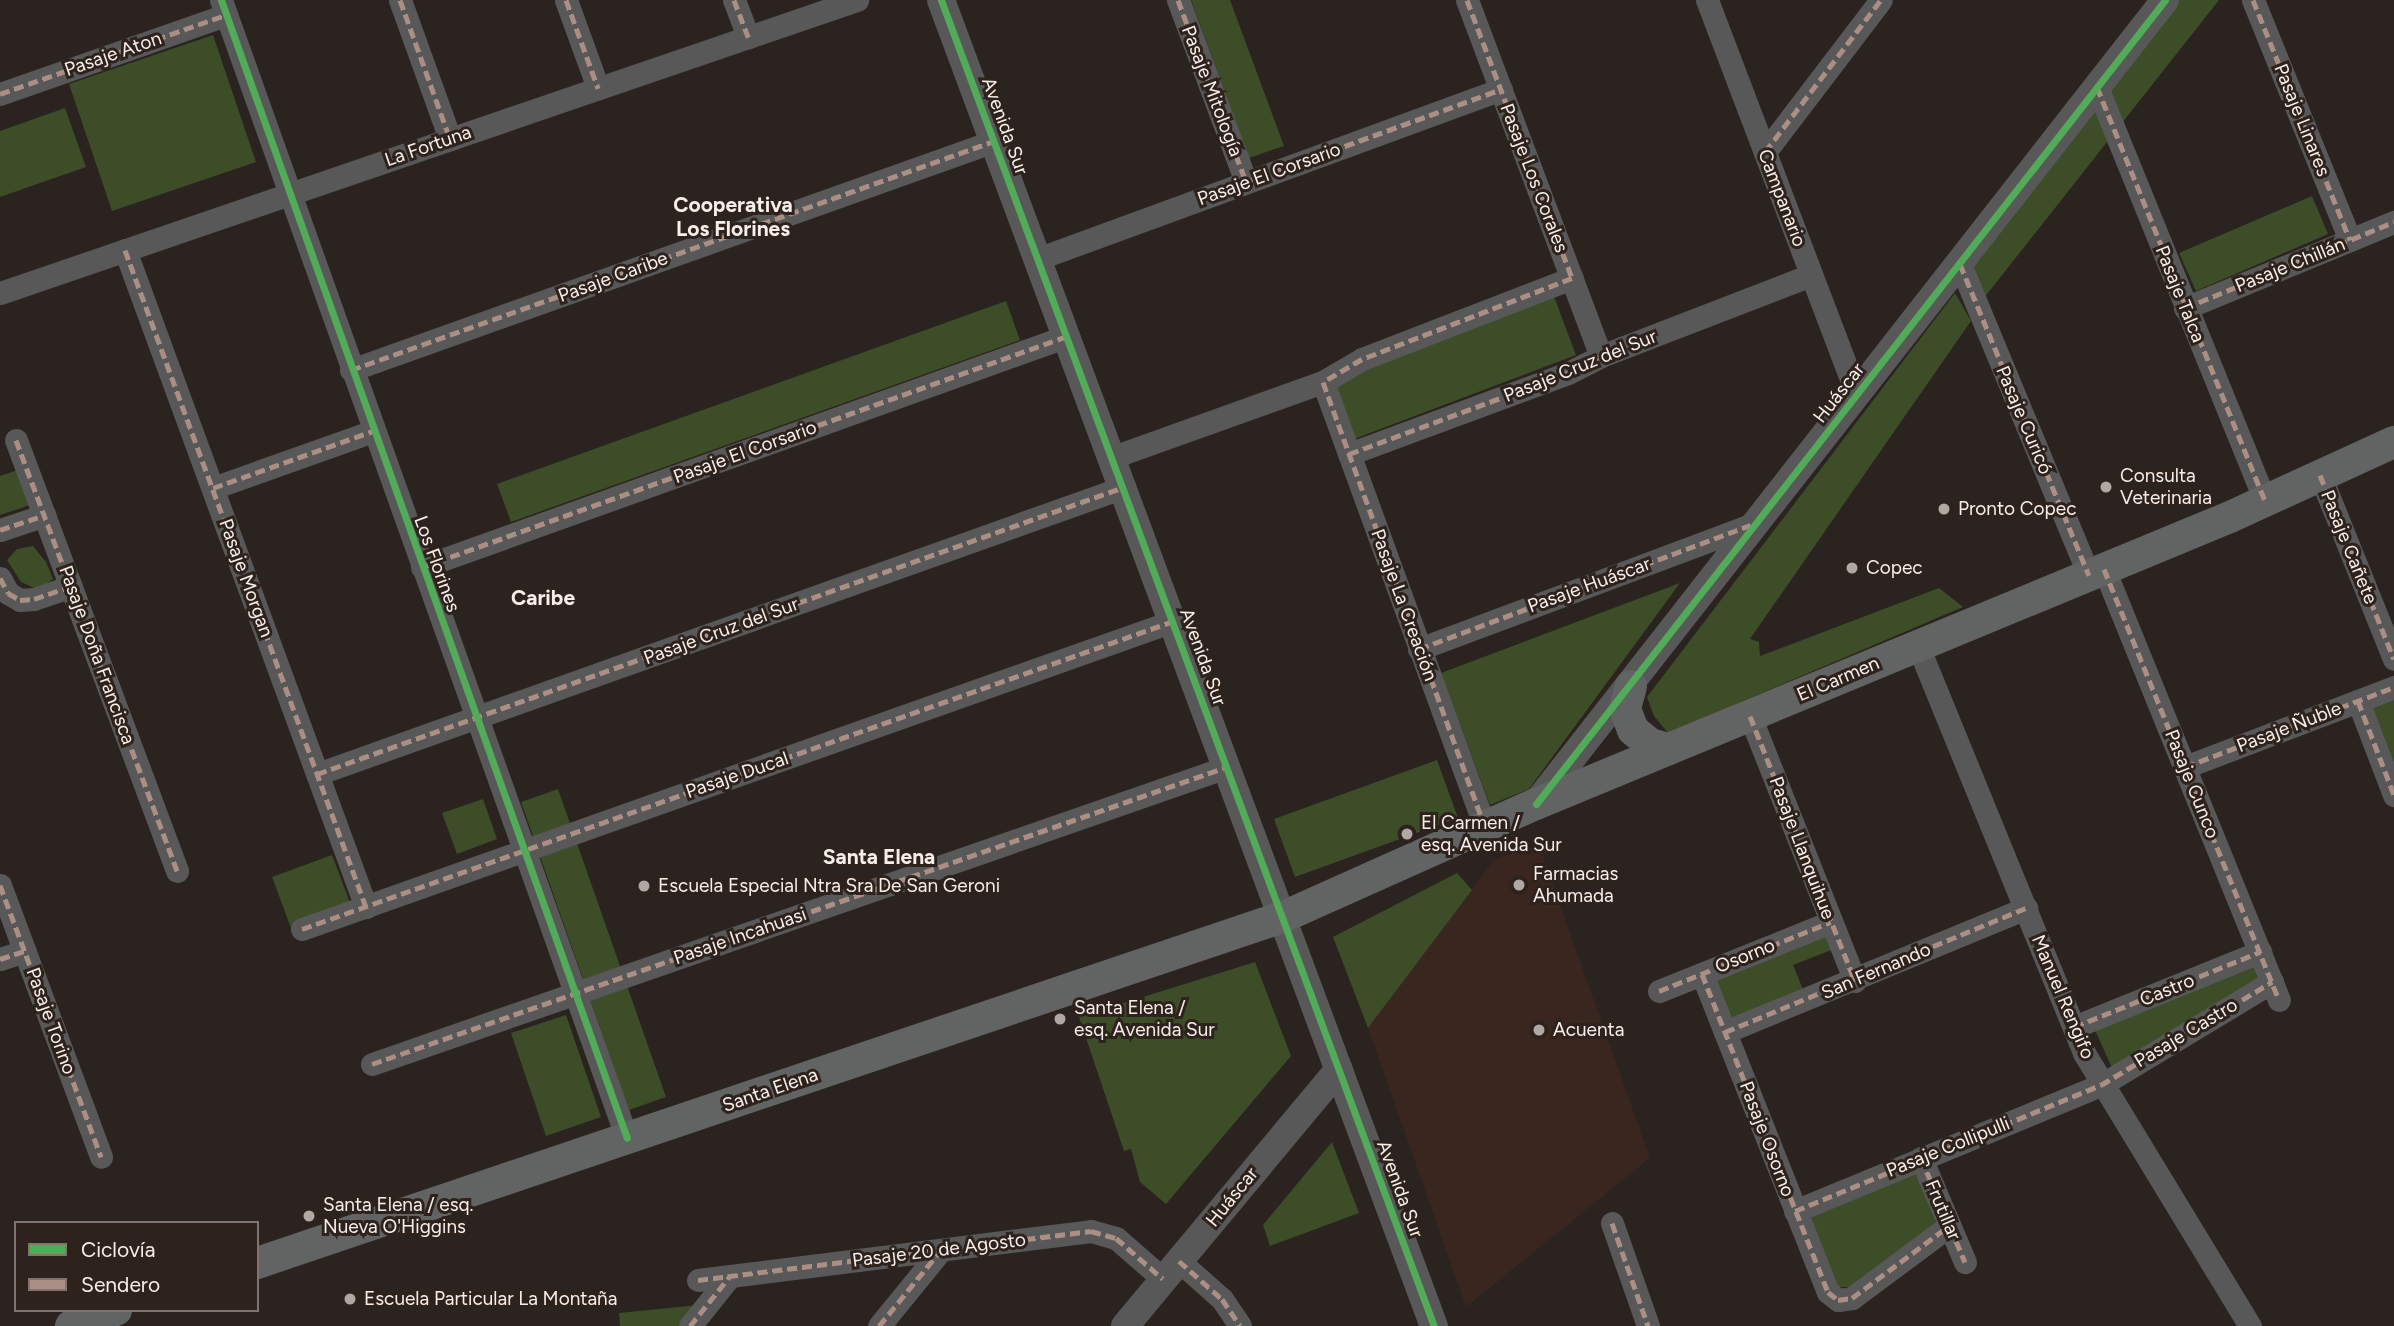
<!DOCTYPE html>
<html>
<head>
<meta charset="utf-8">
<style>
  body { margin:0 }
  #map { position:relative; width:2394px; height:1326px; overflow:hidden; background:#2a2320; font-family:Figtree,sans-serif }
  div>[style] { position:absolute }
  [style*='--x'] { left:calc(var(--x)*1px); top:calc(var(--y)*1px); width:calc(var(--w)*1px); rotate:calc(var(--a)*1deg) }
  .built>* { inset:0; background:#39271f }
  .green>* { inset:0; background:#3c4d27 }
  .minor>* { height:23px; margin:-11.5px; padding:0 11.5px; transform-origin:11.5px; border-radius:11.5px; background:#575857 }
  .tertiary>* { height:28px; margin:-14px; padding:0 14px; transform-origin:14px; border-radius:14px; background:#575857 }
  .secondary>* { height:32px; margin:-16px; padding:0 16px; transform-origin:16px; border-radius:16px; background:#616462 }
  .quiet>* { height:5px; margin-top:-2.5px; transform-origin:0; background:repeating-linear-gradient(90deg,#ac8f84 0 10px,transparent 0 15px) }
  .cycleway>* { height:7px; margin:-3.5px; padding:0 3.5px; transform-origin:3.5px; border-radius:3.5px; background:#51ab58 }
  .dots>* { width:19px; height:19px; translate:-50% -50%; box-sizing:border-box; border:4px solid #2e221c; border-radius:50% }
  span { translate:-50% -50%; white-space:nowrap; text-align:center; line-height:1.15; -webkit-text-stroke:6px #2e221c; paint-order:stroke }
  .street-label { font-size:19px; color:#f8efeb }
  .poi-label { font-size:19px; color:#f8efeb }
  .left { translate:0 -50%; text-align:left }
  .neighbourhood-label { font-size:21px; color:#f8efeb; font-weight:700 }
  .legend { position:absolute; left:14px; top:1221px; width:245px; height:91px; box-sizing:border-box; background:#2e221c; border:2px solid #7f746f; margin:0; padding:9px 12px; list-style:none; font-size:21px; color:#f8efeb }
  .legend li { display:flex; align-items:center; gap:14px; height:35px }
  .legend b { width:35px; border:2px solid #7f746f }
</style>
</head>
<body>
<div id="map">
  <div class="built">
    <i style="clip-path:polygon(1538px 843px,1650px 1158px,1466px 1307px,1368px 1028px,1494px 860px)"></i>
  </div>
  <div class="green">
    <i style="clip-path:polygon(1191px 0,1230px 0,1284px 146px,1249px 158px)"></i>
    <i style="clip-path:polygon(2177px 0,2219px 0,1984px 298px,1972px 267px)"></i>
    <i style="clip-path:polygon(213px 35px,256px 162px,112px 211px,69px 84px)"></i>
    <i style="clip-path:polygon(65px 108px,86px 167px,0 197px,0 131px)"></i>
    <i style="clip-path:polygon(2312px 196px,2328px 234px,2196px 291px,2179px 253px)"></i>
    <i style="clip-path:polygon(1550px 286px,1576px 355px,1354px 439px,1328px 371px)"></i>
    <i style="clip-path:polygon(1955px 293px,1971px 321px,1750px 639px,1759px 642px,1760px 656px,1939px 588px,1963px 607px,1668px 733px,1654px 716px,1647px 697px)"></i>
    <i style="clip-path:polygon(1006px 301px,1020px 340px,511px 522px,497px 484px)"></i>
    <i style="clip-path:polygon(18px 470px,30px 505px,0 515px,0 476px)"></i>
    <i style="clip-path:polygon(33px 546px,46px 562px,53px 579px,39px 590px,21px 582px,7px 560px,17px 549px)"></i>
    <i style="clip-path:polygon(1680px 583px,1529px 789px,1490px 805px,1441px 673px)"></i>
    <i style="clip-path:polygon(2394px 694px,2394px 762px,2371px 703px)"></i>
    <i style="clip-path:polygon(1437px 760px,1458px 818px,1295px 877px,1274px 819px)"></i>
    <i style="clip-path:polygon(558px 789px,666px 1097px,629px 1110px,521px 802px)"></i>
    <i style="clip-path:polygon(483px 799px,497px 839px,457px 854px,442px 813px)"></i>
    <i style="clip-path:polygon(332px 855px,349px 900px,344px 908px,291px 928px,272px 877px)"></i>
    <i style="clip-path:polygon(1457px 873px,1472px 890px,1368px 1028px,1333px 937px)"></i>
    <i style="clip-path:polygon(1829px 932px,1834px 949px,1793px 965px,1804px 992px,1733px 1021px,1714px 986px,1719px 974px)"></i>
    <i style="clip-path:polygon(1255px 962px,1291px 1056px,1166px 1204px,1140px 1182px,1131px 1149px,1124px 1151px,1079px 1017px)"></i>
    <i style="clip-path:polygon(2256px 966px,2260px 979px,2112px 1068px,2095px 1030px)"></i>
    <i style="clip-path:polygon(566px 1015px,601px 1117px,546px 1136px,511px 1033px)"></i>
    <i style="clip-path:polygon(1332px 1142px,1359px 1213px,1270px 1246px,1263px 1225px)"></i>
    <i style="clip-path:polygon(1915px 1168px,1936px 1223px,1852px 1287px,1838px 1287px,1804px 1216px)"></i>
    <i style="clip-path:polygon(709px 1304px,691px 1326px,620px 1326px,619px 1313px)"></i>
  </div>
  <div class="minor">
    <i style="--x:221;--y:0;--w:1208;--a:70.37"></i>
    <i style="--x:400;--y:0;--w:148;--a:70.2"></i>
    <i style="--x:566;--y:0;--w:94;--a:70"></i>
    <i style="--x:734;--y:0;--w:40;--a:69"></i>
    <i style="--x:1178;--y:0;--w:194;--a:69.5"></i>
    <i style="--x:1467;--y:0;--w:380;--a:69.4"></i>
    <i style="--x:1707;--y:0;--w:423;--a:69.2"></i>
    <i style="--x:2253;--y:0;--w:259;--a:68"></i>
    <i style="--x:2097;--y:87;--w:447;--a:67.9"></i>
    <i style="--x:0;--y:94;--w:239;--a:-19.3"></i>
    <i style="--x:1765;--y:152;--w:191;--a:-52.7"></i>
    <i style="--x:125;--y:250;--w:700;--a:69.86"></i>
    <i style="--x:1037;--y:259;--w:494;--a:-20.1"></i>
    <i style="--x:1960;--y:264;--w:337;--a:67.5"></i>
    <i style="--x:0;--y:293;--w:906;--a:-18.88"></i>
    <i style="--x:2185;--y:308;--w:226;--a:-22.4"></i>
    <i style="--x:351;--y:370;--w:683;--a:-19.6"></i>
    <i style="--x:1323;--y:382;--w:475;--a:70"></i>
    <i style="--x:16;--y:440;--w:460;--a:69.5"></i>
    <i style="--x:1349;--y:454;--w:233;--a:-20.3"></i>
    <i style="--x:1568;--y:373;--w:37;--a:-27"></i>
    <i style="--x:1601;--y:356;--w:225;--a:-21.1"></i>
    <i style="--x:1113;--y:457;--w:223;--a:-19.7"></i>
    <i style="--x:1323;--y:382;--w:45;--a:-30.5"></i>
    <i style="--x:1362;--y:359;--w:225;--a:-21.1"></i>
    <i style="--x:2320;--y:475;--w:198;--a:68.1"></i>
    <i style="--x:213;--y:488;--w:170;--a:-19.6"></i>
    <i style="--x:0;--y:530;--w:47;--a:-18.4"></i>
    <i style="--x:422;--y:567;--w:685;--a:-19.7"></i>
    <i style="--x:2104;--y:569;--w:465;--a:67.9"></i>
    <i style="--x:0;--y:578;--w:17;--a:62"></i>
    <i style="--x:8;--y:593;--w:14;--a:30"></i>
    <i style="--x:20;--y:600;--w:14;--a:-4"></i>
    <i style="--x:34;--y:599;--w:39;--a:-19"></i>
    <i style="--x:1918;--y:646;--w:440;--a:67.8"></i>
    <i style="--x:2084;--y:1053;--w:320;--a:58.7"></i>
    <i style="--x:1419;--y:649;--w:362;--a:-20.5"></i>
    <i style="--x:2358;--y:701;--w:101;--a:69"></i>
    <i style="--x:1750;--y:716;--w:285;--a:68.4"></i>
    <i style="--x:2185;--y:767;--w:224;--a:-20.9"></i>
    <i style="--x:317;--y:774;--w:857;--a:-19.58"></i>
    <i style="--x:0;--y:885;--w:290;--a:69.6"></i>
    <i style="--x:302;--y:929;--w:924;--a:-19.47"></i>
    <i style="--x:0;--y:959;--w:26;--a:-18"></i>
    <i style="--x:1702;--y:974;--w:342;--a:68.4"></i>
    <i style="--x:1828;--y:1292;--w:13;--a:39"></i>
    <i style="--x:1838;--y:1300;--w:14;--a:-8"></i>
    <i style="--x:1852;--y:1298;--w:121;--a:-36.6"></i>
    <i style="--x:1659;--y:991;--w:185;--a:-21.9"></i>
    <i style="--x:2074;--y:1027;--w:201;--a:-22"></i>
    <i style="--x:1725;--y:1032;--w:326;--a:-22.4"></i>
    <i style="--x:372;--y:1064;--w:905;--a:-19.16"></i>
    <i style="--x:1921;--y:1158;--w:113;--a:67.1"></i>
    <i style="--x:1795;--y:1211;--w:331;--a:-22.4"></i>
    <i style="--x:2101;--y:1085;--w:200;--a:-31.1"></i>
    <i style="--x:1612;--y:1223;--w:109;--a:70.7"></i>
    <i style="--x:1179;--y:1261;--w:57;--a:41.5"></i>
    <i style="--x:1222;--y:1299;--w:32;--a:56"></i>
    <i style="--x:698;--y:1280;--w:396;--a:-7.1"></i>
    <i style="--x:1091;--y:1231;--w:26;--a:16"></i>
    <i style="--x:1116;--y:1238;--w:62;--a:41.1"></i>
    <i style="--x:690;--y:1326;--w:64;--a:-51.3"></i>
    <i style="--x:879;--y:1326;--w:98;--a:-50.8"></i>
  </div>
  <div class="tertiary">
    <i style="--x:941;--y:0;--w:1415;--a:69.61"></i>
    <i style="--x:1536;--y:804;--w:1021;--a:-51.96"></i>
    <i style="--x:1125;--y:1326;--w:334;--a:-50.2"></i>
  </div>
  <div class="secondary">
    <i style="--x:1631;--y:686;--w:24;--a:105"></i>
    <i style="--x:1625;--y:709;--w:22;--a:69"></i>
    <i style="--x:1633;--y:730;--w:22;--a:39"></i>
    <i style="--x:1650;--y:744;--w:19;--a:16"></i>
    <i style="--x:257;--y:1263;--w:1083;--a:-18.64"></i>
    <i style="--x:1283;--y:917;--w:277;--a:-24.1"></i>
    <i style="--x:1536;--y:804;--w:751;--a:-22.47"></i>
    <i style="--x:2230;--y:517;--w:180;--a:-24.6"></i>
    <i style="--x:71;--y:1326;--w:48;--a:-19.6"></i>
  </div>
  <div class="quiet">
    <i style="--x:400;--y:0;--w:148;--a:70.2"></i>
    <i style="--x:566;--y:0;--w:94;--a:70"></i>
    <i style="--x:734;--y:0;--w:40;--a:69"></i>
    <i style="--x:1178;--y:0;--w:194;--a:69.5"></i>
    <i style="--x:1246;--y:182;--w:271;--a:-20"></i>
    <i style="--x:1467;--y:0;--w:297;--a:69.3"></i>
    <i style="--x:1572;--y:278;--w:225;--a:158.9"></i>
    <i style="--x:1362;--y:359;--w:45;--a:149.5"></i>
    <i style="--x:1323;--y:382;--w:475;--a:70"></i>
    <i style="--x:2253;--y:0;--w:259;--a:68"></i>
    <i style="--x:2097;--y:87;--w:447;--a:67.9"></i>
    <i style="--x:0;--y:94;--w:239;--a:-19.3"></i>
    <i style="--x:1765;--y:152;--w:191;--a:-52.7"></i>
    <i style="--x:125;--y:250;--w:700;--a:69.86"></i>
    <i style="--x:1960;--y:264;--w:337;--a:67.5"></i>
    <i style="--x:2185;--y:308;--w:226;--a:-22.4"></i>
    <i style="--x:351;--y:370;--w:683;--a:-19.6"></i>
    <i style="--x:16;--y:440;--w:460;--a:69.5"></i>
    <i style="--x:1349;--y:454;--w:233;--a:-20.3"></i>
    <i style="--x:1568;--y:373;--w:37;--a:-27"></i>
    <i style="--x:2320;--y:475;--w:198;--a:68.1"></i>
    <i style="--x:213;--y:488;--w:170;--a:-19.6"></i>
    <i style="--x:0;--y:530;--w:47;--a:-18.4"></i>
    <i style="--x:422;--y:567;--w:685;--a:-19.7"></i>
    <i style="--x:2104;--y:569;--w:465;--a:67.9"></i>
    <i style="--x:0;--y:578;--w:17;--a:62"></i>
    <i style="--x:8;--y:593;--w:14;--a:30"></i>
    <i style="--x:20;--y:600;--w:14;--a:-4"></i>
    <i style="--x:34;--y:599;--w:39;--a:-19"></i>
    <i style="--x:1419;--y:649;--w:354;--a:-20.5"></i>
    <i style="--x:2358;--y:701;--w:101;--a:69"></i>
    <i style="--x:1750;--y:716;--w:285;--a:68.4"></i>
    <i style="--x:2185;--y:767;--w:224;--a:-20.9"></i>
    <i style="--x:317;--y:774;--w:857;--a:-19.58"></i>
    <i style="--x:0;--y:885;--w:290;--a:69.6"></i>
    <i style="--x:302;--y:929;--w:924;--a:-19.47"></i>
    <i style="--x:0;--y:959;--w:26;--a:-18"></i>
    <i style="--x:1702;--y:974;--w:342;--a:68.4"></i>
    <i style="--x:1828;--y:1292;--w:13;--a:39"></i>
    <i style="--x:1838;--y:1300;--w:14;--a:-8"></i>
    <i style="--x:1852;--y:1298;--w:121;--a:-36.6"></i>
    <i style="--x:1659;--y:991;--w:185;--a:-21.9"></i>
    <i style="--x:2074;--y:1027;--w:201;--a:-22"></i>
    <i style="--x:1725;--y:1032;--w:326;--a:-22.4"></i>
    <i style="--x:372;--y:1064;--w:905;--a:-19.16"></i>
    <i style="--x:1921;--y:1158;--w:113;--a:67.1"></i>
    <i style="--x:1795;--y:1211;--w:331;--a:-22.4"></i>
    <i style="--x:2101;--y:1085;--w:200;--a:-31.1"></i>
    <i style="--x:1612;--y:1223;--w:109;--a:70.7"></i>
    <i style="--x:1179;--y:1261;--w:57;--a:41.5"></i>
    <i style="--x:1222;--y:1299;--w:32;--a:56"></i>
    <i style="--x:698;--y:1280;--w:396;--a:-7.1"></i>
    <i style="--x:1091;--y:1231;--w:26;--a:16"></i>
    <i style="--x:1116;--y:1238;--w:62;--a:41.1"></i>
    <i style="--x:690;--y:1326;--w:64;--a:-51.3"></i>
    <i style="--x:879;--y:1326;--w:98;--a:-50.8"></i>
  </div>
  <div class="cycleway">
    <i style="--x:221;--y:0;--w:1208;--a:70.37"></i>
    <i style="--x:941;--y:0;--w:1415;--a:69.61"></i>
    <i style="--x:1536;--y:804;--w:1021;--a:-51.96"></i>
  </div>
  <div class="dots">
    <i style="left:2106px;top:487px;background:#b0a8a4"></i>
    <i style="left:1944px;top:509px;background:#b0a8a4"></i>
    <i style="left:1852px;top:568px;background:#b0a8a4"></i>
    <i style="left:1407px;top:834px;background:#b0a8a4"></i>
    <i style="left:1519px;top:885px;background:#b0a8a4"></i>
    <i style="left:644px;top:886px;background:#b0a8a4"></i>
    <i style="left:1060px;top:1019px;background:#b0a8a4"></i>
    <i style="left:1539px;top:1030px;background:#b0a8a4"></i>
    <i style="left:309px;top:1216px;background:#b0a8a4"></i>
    <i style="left:350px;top:1299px;background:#b0a8a4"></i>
  </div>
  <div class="street-label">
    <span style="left:113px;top:54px;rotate:-19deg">Pasaje Aton</span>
    <span style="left:1212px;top:91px;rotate:69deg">Pasaje Mitología</span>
    <span style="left:2302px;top:120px;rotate:68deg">Pasaje Linares</span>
    <span style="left:1005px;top:126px;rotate:70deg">Avenida Sur</span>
    <span style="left:428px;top:146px;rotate:-19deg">La Fortuna</span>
    <span style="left:1269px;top:174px;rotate:-20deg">Pasaje El Corsario</span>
    <span style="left:1534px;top:178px;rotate:69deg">Pasaje Los Corales</span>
    <span style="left:1782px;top:198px;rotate:69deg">Campanario</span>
    <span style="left:2290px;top:265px;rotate:-22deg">Pasaje Chillán</span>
    <span style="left:613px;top:277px;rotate:-20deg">Pasaje Caribe</span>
    <span style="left:2180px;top:294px;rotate:68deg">Pasaje Talca</span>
    <span style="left:1580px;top:366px;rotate:-22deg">Pasaje Cruz del Sur</span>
    <span style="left:1839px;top:393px;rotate:-52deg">Huáscar</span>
    <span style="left:2024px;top:420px;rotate:67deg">Pasaje Curicó</span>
    <span style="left:745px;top:452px;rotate:-20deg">Pasaje El Corsario</span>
    <span style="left:2349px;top:547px;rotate:68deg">Pasaje Cañete</span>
    <span style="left:437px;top:564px;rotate:70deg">Los Florines</span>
    <span style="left:246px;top:578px;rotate:70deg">Pasaje Morgan</span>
    <span style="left:1589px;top:585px;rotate:-20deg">Pasaje Huáscar</span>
    <span style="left:1404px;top:605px;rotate:70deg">Pasaje La Creación</span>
    <span style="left:721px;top:631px;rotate:-20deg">Pasaje Cruz del Sur</span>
    <span style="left:97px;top:655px;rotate:70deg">Pasaje Doña Francisca</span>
    <span style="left:1203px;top:657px;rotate:70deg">Avenida Sur</span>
    <span style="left:1838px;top:679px;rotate:-23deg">El Carmen</span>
    <span style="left:2289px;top:727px;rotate:-21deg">Pasaje Ñuble</span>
    <span style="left:737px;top:775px;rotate:-19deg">Pasaje Ducal</span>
    <span style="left:2192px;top:784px;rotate:68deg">Pasaje Cunco</span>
    <span style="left:1802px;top:848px;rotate:69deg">Pasaje Llanquihue</span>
    <span style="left:740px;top:936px;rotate:-19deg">Pasaje Incahuasi</span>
    <span style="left:1745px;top:956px;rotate:-22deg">Osorno</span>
    <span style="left:1876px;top:971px;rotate:-23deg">San Fernando</span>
    <span style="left:2167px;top:990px;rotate:-22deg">Castro</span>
    <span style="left:2063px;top:997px;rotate:67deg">Manuel Rengifo</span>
    <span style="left:51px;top:1021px;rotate:70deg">Pasaje Torino</span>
    <span style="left:2186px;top:1033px;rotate:-31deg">Pasaje Castro</span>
    <span style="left:770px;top:1090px;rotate:-19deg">Santa Elena</span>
    <span style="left:1767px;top:1139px;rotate:69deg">Pasaje Osorno</span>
    <span style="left:1948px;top:1147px;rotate:-22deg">Pasaje Collipulli</span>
    <span style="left:1400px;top:1189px;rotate:70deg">Avenida Sur</span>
    <span style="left:1232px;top:1197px;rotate:-51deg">Huáscar</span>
    <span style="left:1943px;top:1210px;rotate:67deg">Frutillar</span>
    <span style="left:939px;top:1250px;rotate:-7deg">Pasaje 20 de Agosto</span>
  </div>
  <div class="poi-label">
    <span class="left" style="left:2120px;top:487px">Consulta<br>Veterinaria</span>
    <span class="left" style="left:1958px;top:509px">Pronto Copec</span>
    <span class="left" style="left:1866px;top:568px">Copec</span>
    <span class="left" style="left:1421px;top:834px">El Carmen /<br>esq. Avenida Sur</span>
    <span class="left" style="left:1533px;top:885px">Farmacias<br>Ahumada</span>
    <span class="left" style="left:658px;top:886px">Escuela Especial Ntra Sra De San Geroni</span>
    <span class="left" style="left:1074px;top:1019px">Santa Elena /<br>esq. Avenida Sur</span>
    <span class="left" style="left:1553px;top:1030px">Acuenta</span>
    <span class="left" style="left:323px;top:1216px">Santa Elena / esq.<br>Nueva O'Higgins</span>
    <span class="left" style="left:364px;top:1299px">Escuela Particular La Montaña</span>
  </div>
  <div class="neighbourhood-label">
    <span style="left:733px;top:217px">Cooperativa<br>Los Florines</span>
    <span style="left:543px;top:598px">Caribe</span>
    <span style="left:879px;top:857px">Santa Elena</span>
  </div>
  <ul class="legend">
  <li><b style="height:9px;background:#51ab58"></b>Ciclovía</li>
  <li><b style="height:9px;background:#ac8f84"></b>Sendero</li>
  </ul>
</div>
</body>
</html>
